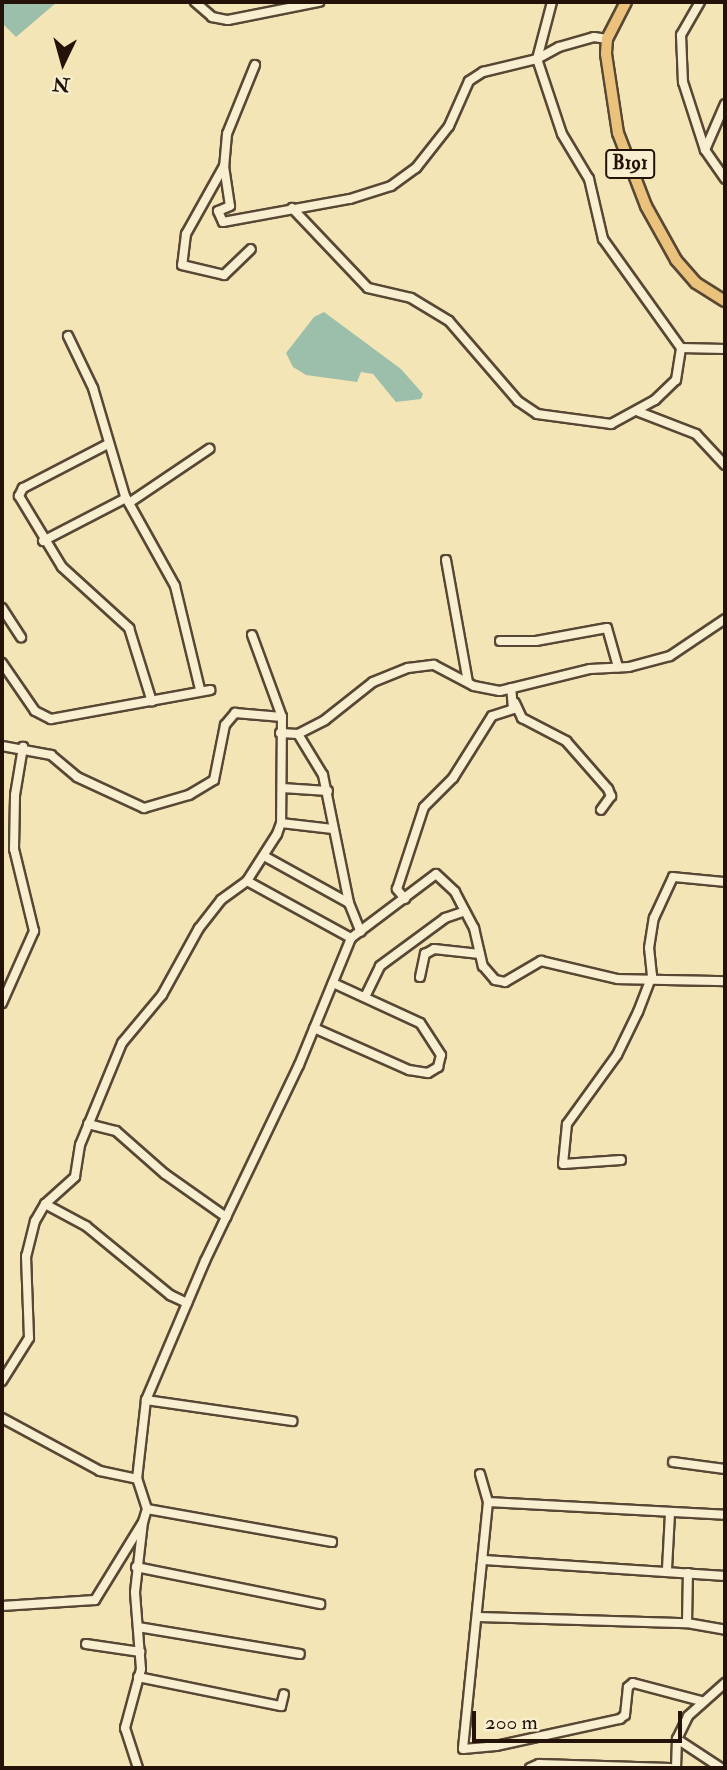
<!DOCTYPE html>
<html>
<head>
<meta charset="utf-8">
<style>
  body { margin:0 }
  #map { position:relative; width:727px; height:1770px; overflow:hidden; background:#f4e5b6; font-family:"IM FELL Double Pica",serif }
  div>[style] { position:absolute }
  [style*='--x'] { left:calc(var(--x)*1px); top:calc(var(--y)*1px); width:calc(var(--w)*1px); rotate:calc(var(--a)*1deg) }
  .water>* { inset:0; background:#9cbfab }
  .roads { filter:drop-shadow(2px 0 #584734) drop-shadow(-2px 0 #584734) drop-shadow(0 2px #584734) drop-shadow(0 -2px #584734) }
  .minor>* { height:8px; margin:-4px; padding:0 4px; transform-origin:4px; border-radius:4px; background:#f8eed0 }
  .major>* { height:10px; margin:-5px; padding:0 5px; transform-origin:5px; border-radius:5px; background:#eac27b }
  span { translate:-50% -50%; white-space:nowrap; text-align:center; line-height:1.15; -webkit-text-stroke:5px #f8eed0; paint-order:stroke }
  .shield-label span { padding:2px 5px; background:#f8eed0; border:2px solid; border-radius:5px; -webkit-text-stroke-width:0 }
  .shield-label { font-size:19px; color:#241209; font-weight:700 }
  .frame { position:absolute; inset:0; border:4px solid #241209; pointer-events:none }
  .north { position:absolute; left:28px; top:28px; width:70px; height:70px; -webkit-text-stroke:5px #f8eed0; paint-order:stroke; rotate:185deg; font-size:19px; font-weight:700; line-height:28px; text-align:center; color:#241209 }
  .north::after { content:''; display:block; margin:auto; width:24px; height:32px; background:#241209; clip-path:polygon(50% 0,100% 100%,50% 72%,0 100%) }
  .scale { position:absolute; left:472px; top:1711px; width:210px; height:32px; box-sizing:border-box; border:4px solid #241209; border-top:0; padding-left:9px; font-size:21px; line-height:24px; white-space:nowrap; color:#241209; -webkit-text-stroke:5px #f8eed0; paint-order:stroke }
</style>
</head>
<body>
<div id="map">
  <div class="water">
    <i style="clip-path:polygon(4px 2px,57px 2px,16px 37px,2px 23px)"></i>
    <i style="clip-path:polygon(324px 312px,401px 369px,423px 394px,421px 399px,396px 402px,373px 374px,361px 372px,357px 382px,306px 375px,293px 367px,286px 353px,314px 317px)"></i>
  </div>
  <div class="roads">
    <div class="minor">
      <i style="--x:195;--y:2;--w:23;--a:41"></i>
      <i style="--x:212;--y:17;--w:16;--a:11"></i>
      <i style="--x:228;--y:20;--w:93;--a:-11.2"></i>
      <i style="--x:700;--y:2;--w:38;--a:120"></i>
      <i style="--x:681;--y:35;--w:47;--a:87.6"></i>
      <i style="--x:683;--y:82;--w:71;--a:72.1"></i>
      <i style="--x:705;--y:150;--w:35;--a:55"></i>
      <i style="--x:255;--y:65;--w:74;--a:112.1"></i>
      <i style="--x:227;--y:134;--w:32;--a:95"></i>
      <i style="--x:224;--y:166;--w:40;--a:81.5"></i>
      <i style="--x:230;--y:206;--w:13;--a:157"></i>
      <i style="--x:218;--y:211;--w:12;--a:66"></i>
      <i style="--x:223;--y:222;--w:129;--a:-10.3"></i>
      <i style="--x:350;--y:199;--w:43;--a:-17.6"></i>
      <i style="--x:391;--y:186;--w:31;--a:-36"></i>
      <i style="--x:416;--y:168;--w:53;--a:-51.8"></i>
      <i style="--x:449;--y:126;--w:49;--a:-66"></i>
      <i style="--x:469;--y:81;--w:17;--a:-33"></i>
      <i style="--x:483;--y:72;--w:56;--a:-13.5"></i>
      <i style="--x:537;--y:59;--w:25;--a:-29"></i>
      <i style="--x:559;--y:47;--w:36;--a:-16"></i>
      <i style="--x:594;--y:37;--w:13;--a:9"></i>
      <i style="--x:705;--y:150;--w:50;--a:-66.5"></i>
      <i style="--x:224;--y:166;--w:78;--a:119.2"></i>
      <i style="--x:186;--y:234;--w:31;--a:97"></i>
      <i style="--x:182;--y:265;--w:43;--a:13.4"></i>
      <i style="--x:224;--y:275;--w:37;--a:-44"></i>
      <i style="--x:292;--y:208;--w:110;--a:46.5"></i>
      <i style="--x:368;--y:288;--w:44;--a:13.1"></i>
      <i style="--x:411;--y:298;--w:44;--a:31.2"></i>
      <i style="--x:449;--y:321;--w:106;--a:49.2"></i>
      <i style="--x:518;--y:401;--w:23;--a:34"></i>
      <i style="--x:537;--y:414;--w:75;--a:7.7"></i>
      <i style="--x:611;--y:424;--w:50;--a:-28.6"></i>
      <i style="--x:655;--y:400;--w:29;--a:-44"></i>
      <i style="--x:676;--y:380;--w:32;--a:-81"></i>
      <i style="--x:681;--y:348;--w:134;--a:-125.6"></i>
      <i style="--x:603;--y:239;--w:62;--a:-103.1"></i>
      <i style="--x:589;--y:179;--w:52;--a:-121"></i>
      <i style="--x:562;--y:134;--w:79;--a:-108.4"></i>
      <i style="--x:537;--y:59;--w:59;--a:-75.3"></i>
      <i style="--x:68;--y:336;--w:58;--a:64.3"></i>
      <i style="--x:93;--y:388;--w:113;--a:73.5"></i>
      <i style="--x:125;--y:496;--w:103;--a:60.9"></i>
      <i style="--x:175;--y:586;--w:106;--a:76.4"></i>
      <i style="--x:681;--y:348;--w:44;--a:1.3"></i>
      <i style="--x:639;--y:412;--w:61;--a:21.1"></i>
      <i style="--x:696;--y:434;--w:42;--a:46.9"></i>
      <i style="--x:108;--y:444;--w:96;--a:152.6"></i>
      <i style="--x:23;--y:488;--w:9;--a:117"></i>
      <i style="--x:19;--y:496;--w:83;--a:58.8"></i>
      <i style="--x:62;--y:567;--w:91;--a:42.3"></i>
      <i style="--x:129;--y:628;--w:77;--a:72.7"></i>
      <i style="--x:129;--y:503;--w:97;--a:-34"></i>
      <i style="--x:43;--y:541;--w:93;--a:-27.4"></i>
      <i style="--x:446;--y:560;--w:124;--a:79.8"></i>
      <i style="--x:2;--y:608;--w:35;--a:57"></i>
      <i style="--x:252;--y:635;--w:87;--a:69.9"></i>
      <i style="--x:500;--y:641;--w:36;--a:0"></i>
      <i style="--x:536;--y:641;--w:72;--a:-10.4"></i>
      <i style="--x:607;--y:628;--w:41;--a:74.2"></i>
      <i style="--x:2;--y:663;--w:58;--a:55.5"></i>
      <i style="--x:35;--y:711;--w:18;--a:27"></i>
      <i style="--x:51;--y:719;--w:162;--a:-10.3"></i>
      <i style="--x:515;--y:703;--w:17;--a:65"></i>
      <i style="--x:522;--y:718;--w:50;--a:27.6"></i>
      <i style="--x:566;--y:741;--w:64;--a:48.8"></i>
      <i style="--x:608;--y:789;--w:8;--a:67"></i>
      <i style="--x:611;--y:796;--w:17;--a:126"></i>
      <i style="--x:280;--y:733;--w:18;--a:3"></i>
      <i style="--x:298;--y:734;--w:30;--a:-27"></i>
      <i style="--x:325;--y:720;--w:61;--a:-38.4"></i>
      <i style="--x:373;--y:682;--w:38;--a:-22"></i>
      <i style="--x:408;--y:668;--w:26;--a:-7"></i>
      <i style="--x:434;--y:665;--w:45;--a:27.7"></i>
      <i style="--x:474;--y:686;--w:26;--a:11"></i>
      <i style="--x:500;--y:691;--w:93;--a:-13.7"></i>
      <i style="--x:590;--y:669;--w:39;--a:-3"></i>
      <i style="--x:629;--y:667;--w:42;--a:-15"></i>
      <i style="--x:670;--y:656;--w:66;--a:-33.9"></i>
      <i style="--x:298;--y:734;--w:48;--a:58.6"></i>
      <i style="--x:323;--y:775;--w:131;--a:78.5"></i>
      <i style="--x:349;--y:903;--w:31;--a:68"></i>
      <i style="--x:2;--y:746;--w:50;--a:10.4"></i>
      <i style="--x:51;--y:755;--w:34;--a:40"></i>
      <i style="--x:77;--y:777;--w:74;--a:24.8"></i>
      <i style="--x:144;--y:808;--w:47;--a:-16.1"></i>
      <i style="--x:189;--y:795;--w:29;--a:-31"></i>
      <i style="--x:214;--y:780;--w:56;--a:-78.7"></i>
      <i style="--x:225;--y:725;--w:16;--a:-50"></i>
      <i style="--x:235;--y:713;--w:47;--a:4.9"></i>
      <i style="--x:282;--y:717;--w:106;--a:90.5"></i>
      <i style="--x:281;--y:823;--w:12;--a:110"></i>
      <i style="--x:277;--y:834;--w:56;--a:122.6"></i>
      <i style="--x:247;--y:881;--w:32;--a:144"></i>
      <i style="--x:221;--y:900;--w:36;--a:128"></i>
      <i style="--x:199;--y:928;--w:77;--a:118.9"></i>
      <i style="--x:162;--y:995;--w:62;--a:129.8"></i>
      <i style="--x:122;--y:1043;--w:110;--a:112.4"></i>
      <i style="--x:80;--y:1145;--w:32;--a:99"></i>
      <i style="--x:75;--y:1177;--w:40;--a:138"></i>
      <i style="--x:45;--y:1204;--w:20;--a:120"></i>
      <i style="--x:35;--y:1221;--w:36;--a:104"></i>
      <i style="--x:26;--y:1256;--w:82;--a:87.9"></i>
      <i style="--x:29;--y:1338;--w:51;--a:122.1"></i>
      <i style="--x:282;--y:788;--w:46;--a:3.7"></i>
      <i style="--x:281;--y:823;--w:52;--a:6.6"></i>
      <i style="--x:264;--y:856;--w:97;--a:28.9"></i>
      <i style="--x:247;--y:881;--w:119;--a:28.7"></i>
      <i style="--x:405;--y:899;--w:13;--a:-129"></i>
      <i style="--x:397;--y:889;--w:86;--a:-71.8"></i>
      <i style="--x:424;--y:807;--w:41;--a:-45"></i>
      <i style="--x:453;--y:778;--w:73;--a:-57.8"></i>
      <i style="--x:492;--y:716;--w:22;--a:-18"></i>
      <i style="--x:513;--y:709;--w:21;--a:-95"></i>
      <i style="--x:420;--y:977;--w:24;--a:-78"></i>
      <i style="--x:425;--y:954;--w:10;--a:-29"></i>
      <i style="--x:434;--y:949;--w:46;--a:6.2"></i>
      <i style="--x:365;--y:997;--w:34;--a:-64"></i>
      <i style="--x:380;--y:966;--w:81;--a:-36.4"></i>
      <i style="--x:445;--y:918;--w:21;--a:-19"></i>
      <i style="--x:2;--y:1003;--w:79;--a:-66"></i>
      <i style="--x:34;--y:931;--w:84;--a:-103.7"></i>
      <i style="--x:14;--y:849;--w:54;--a:-88.9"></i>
      <i style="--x:15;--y:795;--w:49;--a:-80.5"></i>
      <i style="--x:314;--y:1028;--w:104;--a:23.9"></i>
      <i style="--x:409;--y:1070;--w:19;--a:9"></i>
      <i style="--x:428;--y:1073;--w:12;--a:-31"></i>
      <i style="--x:438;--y:1067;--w:12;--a:-76"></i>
      <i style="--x:441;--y:1055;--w:38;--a:-123"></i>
      <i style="--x:420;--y:1023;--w:96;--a:-155.3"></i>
      <i style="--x:88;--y:1124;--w:29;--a:14"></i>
      <i style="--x:116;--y:1131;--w:65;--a:41.3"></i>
      <i style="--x:165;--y:1174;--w:75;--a:35.2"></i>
      <i style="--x:621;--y:1160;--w:58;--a:176.1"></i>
      <i style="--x:563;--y:1164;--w:40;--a:-84.3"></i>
      <i style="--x:567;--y:1124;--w:85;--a:-54.1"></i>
      <i style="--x:617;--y:1055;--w:48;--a:-64"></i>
      <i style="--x:638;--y:1012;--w:39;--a:-69"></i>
      <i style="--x:652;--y:976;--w:28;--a:-96"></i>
      <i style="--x:649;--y:948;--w:30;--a:-81"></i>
      <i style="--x:654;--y:918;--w:45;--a:-65.1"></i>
      <i style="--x:673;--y:877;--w:52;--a:5.5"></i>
      <i style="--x:45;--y:1204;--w:47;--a:28.2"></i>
      <i style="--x:86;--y:1226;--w:109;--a:39.4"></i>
      <i style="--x:170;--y:1295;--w:19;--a:25"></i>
      <i style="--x:146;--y:1400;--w:148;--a:8.2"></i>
      <i style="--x:2;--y:1418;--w:111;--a:28.4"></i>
      <i style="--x:100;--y:1471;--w:38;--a:12"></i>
      <i style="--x:137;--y:1479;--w:80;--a:-83.5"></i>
      <i style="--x:146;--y:1400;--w:151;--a:-67"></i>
      <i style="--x:205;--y:1261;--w:217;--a:-64.4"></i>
      <i style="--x:299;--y:1065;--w:137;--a:-67.7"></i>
      <i style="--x:351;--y:938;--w:106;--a:-37"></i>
      <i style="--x:436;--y:874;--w:26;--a:43"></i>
      <i style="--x:455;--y:892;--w:41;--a:62.2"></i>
      <i style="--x:474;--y:928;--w:39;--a:77"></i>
      <i style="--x:483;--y:966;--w:18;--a:49"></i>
      <i style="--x:495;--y:980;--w:10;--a:11"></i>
      <i style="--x:505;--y:982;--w:42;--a:-30.3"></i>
      <i style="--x:541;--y:961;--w:79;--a:13.2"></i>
      <i style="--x:618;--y:979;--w:107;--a:1.1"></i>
      <i style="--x:673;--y:1462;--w:52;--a:7.7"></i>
      <i style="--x:480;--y:1474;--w:29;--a:74"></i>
      <i style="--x:488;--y:1502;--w:248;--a:95.8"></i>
      <i style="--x:463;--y:1749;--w:33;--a:-5"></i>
      <i style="--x:496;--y:1746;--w:127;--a:-12.3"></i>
      <i style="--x:620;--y:1719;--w:6;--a:-39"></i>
      <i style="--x:625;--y:1715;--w:28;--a:-84"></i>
      <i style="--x:628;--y:1687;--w:6;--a:-39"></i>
      <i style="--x:633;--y:1683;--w:70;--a:14.8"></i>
      <i style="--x:488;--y:1502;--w:237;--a:3.1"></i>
      <i style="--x:147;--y:1509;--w:188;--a:10.1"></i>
      <i style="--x:484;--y:1560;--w:242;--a:3.8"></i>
      <i style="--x:136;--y:1567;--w:188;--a:11.4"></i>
      <i style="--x:667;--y:1569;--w:56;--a:-86.9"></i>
      <i style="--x:2;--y:1606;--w:93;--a:-3.7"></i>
      <i style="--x:95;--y:1600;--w:92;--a:-58.4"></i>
      <i style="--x:143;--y:1522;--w:14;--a:-73"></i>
      <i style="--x:147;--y:1509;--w:32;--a:-108"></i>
      <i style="--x:479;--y:1617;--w:208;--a:1.7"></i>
      <i style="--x:687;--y:1623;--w:39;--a:10"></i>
      <i style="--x:687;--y:1623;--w:50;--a:-88.9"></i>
      <i style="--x:138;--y:1627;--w:164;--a:9.5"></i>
      <i style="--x:86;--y:1644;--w:55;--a:8.4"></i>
      <i style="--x:138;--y:1677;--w:146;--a:11.5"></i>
      <i style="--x:281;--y:1706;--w:12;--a:-76"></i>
      <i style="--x:677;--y:1739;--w:53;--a:33.4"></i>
      <i style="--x:138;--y:1768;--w:42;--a:-108"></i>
      <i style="--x:125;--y:1728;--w:61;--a:-74.8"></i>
      <i style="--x:141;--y:1669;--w:77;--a:-94.5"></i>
      <i style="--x:135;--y:1592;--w:70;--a:-83.5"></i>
      <i style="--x:530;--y:1768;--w:10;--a:-24"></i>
      <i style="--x:539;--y:1764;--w:131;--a:1.7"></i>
      <i style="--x:676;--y:1768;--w:29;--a:-88"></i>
      <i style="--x:677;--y:1739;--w:25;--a:-64"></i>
      <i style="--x:688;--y:1716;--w:50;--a:-41.7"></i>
    </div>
    <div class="major">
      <i style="--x:626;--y:2;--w:42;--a:117.2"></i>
      <i style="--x:607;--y:39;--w:15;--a:94"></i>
      <i style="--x:606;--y:54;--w:80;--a:81.4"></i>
      <i style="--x:618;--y:133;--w:78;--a:69"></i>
      <i style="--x:646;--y:206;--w:62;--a:60.9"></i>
      <i style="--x:676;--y:260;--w:30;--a:49"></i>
      <i style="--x:696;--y:283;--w:34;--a:32"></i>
    </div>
  </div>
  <div class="shield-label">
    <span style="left:630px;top:164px">B191</span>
  </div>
  <div class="frame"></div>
  <div class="north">N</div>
  <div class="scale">200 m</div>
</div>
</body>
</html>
